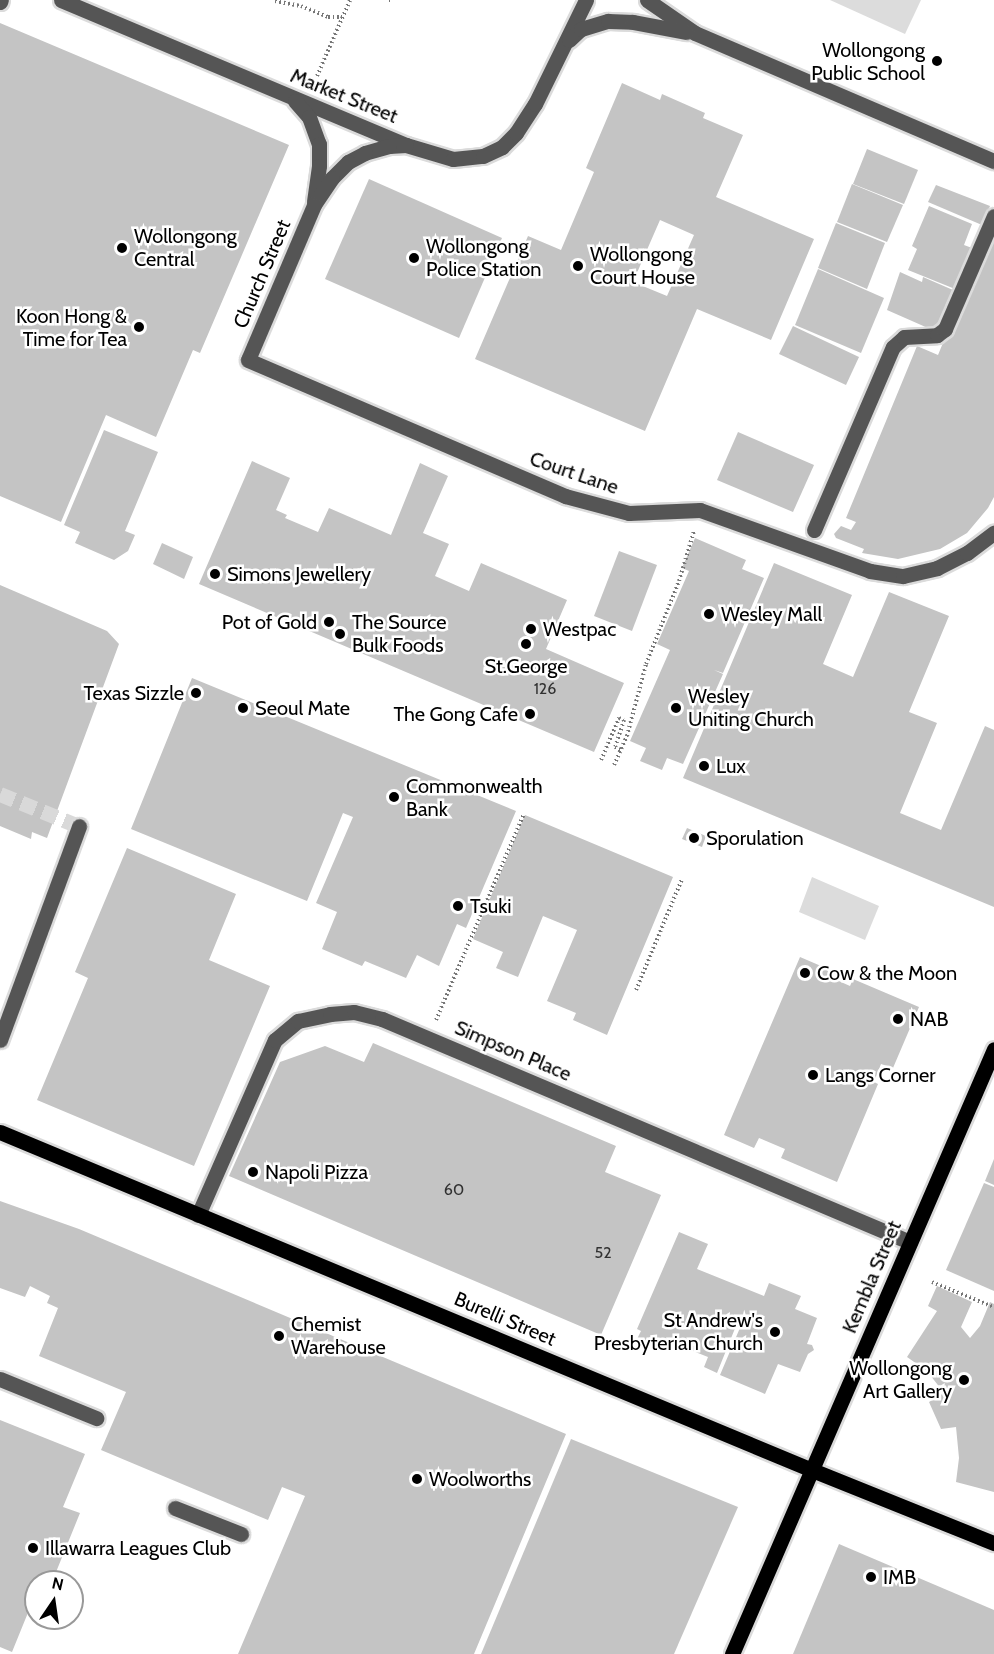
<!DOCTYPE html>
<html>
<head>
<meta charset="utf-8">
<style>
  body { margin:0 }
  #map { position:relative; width:994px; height:1654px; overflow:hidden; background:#fff; font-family:Cabin,sans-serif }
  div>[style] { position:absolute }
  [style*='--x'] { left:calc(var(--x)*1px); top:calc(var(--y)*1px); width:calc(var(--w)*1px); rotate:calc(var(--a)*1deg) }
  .green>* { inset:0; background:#dcdcdc }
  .building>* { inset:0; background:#c4c4c4 }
  .minor-tunnel>* { height:15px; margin-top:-7.5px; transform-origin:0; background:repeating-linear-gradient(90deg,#d9d9d9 0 15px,transparent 0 23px) }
  .path>* { height:4px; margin-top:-2px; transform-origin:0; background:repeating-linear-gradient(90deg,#777 0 1.5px,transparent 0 4.5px) }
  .roads { filter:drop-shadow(2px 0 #dbdbdb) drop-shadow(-2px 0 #dbdbdb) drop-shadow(0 2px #dbdbdb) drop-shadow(0 -2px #dbdbdb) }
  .minor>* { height:15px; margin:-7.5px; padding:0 7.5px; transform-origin:7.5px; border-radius:7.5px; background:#555 }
  .major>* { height:15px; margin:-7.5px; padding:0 7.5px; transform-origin:7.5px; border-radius:7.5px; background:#000 }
  .dots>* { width:16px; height:16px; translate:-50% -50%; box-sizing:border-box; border:3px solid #fff; border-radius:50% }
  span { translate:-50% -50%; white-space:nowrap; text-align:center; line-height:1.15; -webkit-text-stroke:5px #fff; paint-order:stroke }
  .number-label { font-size:16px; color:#313131 }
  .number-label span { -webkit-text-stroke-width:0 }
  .poi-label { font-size:20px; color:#000 }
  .right { translate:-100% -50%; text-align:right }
  .left { translate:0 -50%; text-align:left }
  .street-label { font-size:20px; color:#000 }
  .north { position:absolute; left:24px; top:1570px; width:60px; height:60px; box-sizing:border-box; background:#fff; border:2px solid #999; border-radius:50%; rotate:13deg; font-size:16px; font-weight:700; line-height:24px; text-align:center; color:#000 }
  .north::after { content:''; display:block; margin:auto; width:21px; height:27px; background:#000; clip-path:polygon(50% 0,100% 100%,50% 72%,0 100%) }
</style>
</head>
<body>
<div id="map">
  <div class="green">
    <i style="clip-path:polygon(830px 0,921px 0,905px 34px)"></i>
    <i style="clip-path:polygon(812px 877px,879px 906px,865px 940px,799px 912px)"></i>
  </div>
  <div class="building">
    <i style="clip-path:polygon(0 23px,289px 145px,200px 353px,193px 350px,156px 437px,106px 415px,61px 522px,0 496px)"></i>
    <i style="clip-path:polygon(evenodd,622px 83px,660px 100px,662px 94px,705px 113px,703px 118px,743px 135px,716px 197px,814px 239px,771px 340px,697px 309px,645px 431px,475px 359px,528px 236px,561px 250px,594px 172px,586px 168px,622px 83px,660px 220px,694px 235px,667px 296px,633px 282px,660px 220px)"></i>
    <i style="clip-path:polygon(867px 149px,918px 170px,904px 204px,853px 184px)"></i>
    <i style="clip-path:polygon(369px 179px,502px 238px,459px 338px,325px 279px)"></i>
    <i style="clip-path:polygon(852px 184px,903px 205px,887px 242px,837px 222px)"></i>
    <i style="clip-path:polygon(936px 185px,990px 206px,982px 225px,928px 202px)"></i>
    <i style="clip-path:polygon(929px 206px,972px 224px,964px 245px,972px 248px,955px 289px,908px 270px,917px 249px,912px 246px)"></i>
    <i style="clip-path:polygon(994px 218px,994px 497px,988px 508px,967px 533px,940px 549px,898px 559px,862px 553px,864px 549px,836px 538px,834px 534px,841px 526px,851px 530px,856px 522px,846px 518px,917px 346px,938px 355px)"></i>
    <i style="clip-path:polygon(836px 223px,885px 243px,867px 289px,818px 268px)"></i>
    <i style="clip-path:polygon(818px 269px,884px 298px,861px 353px,795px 325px)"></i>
    <i style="clip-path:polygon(900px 272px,922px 282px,923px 277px,953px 290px,937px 332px,887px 310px)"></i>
    <i style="clip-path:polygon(793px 326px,859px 357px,846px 385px,779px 354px)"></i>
    <i style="clip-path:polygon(104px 430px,158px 452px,125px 531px,135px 535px,128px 551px,114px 560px,75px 543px,80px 532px,64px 525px)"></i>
    <i style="clip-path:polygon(738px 432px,814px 465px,793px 512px,717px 480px)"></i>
    <i style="clip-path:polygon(252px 461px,290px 478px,276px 510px,287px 515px,285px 518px,318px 532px,329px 508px,391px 535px,420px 463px,448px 476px,423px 533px,449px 544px,435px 576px,469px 591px,481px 563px,567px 600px,546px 649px,624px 683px,594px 752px,199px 584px)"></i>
    <i style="clip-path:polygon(695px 538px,746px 560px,742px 569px,764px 578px,723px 673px,714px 670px,723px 674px,683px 764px,667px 758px,662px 770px,640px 761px,646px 748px,630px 741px,670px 650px,657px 644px,689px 571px,682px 568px)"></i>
    <i style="clip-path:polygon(162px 543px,193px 557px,184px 579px,153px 564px)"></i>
    <i style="clip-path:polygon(619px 551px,657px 565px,632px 631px,594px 616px)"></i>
    <i style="clip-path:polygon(774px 563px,852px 595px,823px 664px,853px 677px,889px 592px,949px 616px,909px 712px,937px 723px,900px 813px,941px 830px,985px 726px,994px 730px,994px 907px,683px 778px)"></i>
    <i style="clip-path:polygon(0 585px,107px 631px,119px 644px,47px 838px,32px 832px,31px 839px,0 826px)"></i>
    <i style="clip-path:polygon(192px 678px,516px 811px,466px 928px,457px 924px,439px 966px,417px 955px,406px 978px,365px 961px,362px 966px,322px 949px,337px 912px,316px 903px,353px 817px,343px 813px,307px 901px,131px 829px)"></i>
    <i style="clip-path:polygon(525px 815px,673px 877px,607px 1035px,573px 1020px,576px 1013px,547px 1001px,577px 930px,543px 916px,518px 977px,496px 968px,503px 952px,473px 939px)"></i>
    <i style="clip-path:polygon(687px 828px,706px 836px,702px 847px,682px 839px)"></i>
    <i style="clip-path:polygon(127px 848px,236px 894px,209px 960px,270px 986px,194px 1166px,37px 1100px,88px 978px,75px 972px)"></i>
    <i style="clip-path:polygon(800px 957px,835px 972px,832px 978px,850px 986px,853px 979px,919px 1007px,893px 1068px,881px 1064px,874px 1082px,878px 1084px,837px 1182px,781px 1158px,785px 1149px,759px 1138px,754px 1148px,724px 1135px)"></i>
    <i style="clip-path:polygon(373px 1043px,616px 1146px,605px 1172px,661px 1195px,601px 1335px,229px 1176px,280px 1062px,325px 1046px,364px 1062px)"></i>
    <i style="clip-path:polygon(994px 1159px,994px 1185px,985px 1181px)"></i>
    <i style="clip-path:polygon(984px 1183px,994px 1187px,994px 1291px,946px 1270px)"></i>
    <i style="clip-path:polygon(0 1201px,79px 1229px,566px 1434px,474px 1654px,238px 1654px,305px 1496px,282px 1487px,268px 1520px,101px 1450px,126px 1392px,39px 1356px,58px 1308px,47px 1303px,50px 1296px,30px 1286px,25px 1297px,0 1288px)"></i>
    <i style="clip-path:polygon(679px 1232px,708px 1244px,697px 1269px,764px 1296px,769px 1283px,801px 1296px,795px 1309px,817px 1318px,807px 1344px,812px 1345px,814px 1350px,808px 1354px,800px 1372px,778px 1364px,765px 1394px,720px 1375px,742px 1323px,738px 1321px,717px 1373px,704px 1367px,708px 1357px,670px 1342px,666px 1350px,637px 1339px,641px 1331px,637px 1329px)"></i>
    <i style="clip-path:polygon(937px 1286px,972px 1302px,961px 1327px,970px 1338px,980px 1326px,990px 1302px,994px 1304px,994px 1492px,956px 1482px,959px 1458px,956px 1427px,941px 1429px,929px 1402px,944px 1393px,927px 1371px,907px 1357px,937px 1311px,928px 1306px)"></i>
    <i style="clip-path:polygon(0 1420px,85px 1454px,63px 1507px,80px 1513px,52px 1582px,36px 1582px,36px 1593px,12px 1652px,0 1647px)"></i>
    <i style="clip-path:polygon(571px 1439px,738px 1507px,674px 1654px,481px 1654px)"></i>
    <i style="clip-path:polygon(839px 1544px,994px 1610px,994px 1654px,793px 1654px)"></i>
  </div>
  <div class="minor-tunnel">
    <i style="--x:0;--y:794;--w:85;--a:22.1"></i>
  </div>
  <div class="path">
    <i style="--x:389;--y:0;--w:1;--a:0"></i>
    <i style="--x:275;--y:1;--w:26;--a:11"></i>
    <i style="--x:301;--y:6;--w:29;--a:22"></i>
    <i style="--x:328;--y:17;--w:14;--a:0"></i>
    <i style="--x:317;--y:76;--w:83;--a:-66.5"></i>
    <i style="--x:601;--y:760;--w:46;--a:-66.8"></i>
    <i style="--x:619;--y:718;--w:5;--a:22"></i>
    <i style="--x:624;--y:720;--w:28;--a:108"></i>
    <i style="--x:615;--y:747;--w:7;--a:27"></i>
    <i style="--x:614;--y:765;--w:32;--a:-66"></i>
    <i style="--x:627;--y:736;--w:74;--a:-75.2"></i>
    <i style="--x:646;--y:664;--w:89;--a:-68.3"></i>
    <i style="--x:679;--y:581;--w:52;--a:-73.3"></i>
    <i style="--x:636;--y:990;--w:120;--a:-67.5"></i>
    <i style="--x:436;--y:1020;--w:224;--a:-66.9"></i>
    <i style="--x:932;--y:1282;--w:67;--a:22"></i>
  </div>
  <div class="roads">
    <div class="minor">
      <i style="--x:61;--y:0;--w:374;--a:22.8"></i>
      <i style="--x:406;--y:145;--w:49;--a:16.6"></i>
      <i style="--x:453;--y:159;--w:30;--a:-6"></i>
      <i style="--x:483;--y:156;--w:21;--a:-25"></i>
      <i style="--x:502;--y:147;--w:20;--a:-45"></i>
      <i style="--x:516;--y:133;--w:35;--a:-57"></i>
      <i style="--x:535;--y:104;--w:116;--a:-63.9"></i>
      <i style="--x:647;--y:0;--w:58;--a:34.5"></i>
      <i style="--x:695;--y:33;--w:325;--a:23.2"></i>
      <i style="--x:0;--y:2;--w:2;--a:-63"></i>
      <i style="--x:569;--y:40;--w:16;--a:-43"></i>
      <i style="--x:581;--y:29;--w:28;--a:-17"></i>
      <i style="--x:608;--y:21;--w:25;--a:2"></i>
      <i style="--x:633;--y:22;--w:54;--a:10.7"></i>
      <i style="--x:295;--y:101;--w:21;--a:49"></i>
      <i style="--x:309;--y:117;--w:29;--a:70"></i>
      <i style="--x:319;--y:144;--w:22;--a:90"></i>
      <i style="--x:319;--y:166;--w:36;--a:98"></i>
      <i style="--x:406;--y:145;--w:17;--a:177"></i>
      <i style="--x:389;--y:146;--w:25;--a:164"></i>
      <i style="--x:365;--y:153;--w:19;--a:152"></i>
      <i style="--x:348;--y:162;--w:23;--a:135"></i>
      <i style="--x:332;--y:178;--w:32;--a:124"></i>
      <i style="--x:314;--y:205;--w:168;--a:113.1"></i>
      <i style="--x:248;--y:360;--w:345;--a:23.2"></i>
      <i style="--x:565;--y:496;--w:66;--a:14.9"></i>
      <i style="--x:629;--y:513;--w:71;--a:-2.4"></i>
      <i style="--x:700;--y:510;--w:181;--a:19.7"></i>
      <i style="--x:870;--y:571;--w:33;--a:9"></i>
      <i style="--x:903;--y:576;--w:35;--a:-13"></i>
      <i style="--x:937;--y:568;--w:34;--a:-27"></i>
      <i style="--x:967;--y:553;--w:34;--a:-37"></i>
      <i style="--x:814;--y:530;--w:199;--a:-66.7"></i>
      <i style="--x:893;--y:347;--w:15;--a:-42"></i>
      <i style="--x:904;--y:337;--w:33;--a:-3"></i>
      <i style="--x:937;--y:335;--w:10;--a:-37"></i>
      <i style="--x:945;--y:329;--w:123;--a:-66.6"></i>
      <i style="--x:0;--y:1040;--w:228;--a:-69.7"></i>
      <i style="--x:198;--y:1215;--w:191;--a:-66.3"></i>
      <i style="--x:275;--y:1040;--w:30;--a:-40"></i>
      <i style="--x:298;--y:1021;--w:33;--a:-12"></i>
      <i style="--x:330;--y:1014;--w:24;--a:-5"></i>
      <i style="--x:354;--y:1012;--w:29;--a:14"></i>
      <i style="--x:382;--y:1019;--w:573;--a:22.9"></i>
      <i style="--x:0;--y:1379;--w:104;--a:22.1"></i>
      <i style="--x:175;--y:1508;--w:71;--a:21.5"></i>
    </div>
    <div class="major">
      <i style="--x:0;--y:1132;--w:880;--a:22.6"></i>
      <i style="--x:812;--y:1470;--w:196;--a:21.9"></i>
      <i style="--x:732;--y:1654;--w:659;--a:-66.58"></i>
    </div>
  </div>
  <div class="dots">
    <i style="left:937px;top:61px;background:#000"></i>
    <i style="left:122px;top:248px;background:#000"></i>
    <i style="left:414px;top:258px;background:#000"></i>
    <i style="left:578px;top:266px;background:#000"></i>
    <i style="left:139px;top:327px;background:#000"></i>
    <i style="left:215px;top:574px;background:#000"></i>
    <i style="left:709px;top:614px;background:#000"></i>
    <i style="left:329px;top:622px;background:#000"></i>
    <i style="left:531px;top:629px;background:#000"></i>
    <i style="left:340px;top:634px;background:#000"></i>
    <i style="left:526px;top:644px;background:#000"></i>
    <i style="left:196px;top:693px;background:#000"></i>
    <i style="left:243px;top:708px;background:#000"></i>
    <i style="left:676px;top:708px;background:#000"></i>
    <i style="left:530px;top:714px;background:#000"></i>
    <i style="left:704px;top:766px;background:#000"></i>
    <i style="left:394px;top:797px;background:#000"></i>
    <i style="left:694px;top:838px;background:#000"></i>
    <i style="left:458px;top:906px;background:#000"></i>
    <i style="left:805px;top:973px;background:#000"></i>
    <i style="left:898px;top:1019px;background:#000"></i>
    <i style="left:813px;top:1075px;background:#000"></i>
    <i style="left:253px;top:1172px;background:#000"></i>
    <i style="left:775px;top:1332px;background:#000"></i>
    <i style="left:279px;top:1336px;background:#000"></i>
    <i style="left:964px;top:1380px;background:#000"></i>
    <i style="left:417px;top:1479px;background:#000"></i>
    <i style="left:33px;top:1548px;background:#000"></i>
    <i style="left:871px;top:1577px;background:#000"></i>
  </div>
  <div class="number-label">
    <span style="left:545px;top:689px">126</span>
    <span style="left:454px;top:1190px">60</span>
    <span style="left:603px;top:1253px">52</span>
  </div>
  <div class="poi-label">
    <span class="right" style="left:925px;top:62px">Wollongong<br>Public School</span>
    <span class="left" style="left:134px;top:248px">Wollongong<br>Central</span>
    <span class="left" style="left:426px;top:258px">Wollongong<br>Police Station</span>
    <span class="left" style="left:590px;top:266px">Wollongong<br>Court House</span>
    <span class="right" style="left:127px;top:328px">Koon Hong &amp;<br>Time for Tea</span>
    <span class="left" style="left:227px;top:574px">Simons Jewellery</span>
    <span class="left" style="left:721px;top:614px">Wesley Mall</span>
    <span class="right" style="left:317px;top:622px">Pot of Gold</span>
    <span class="left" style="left:352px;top:634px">The Source<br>Bulk Foods</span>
    <span class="left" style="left:543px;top:629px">Westpac</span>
    <span style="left:526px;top:666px">St.George</span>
    <span class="right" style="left:184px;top:693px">Texas Sizzle</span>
    <span class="left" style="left:688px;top:708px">Wesley<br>Uniting Church</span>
    <span class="left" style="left:255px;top:708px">Seoul Mate</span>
    <span class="right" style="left:518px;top:714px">The Gong Cafe</span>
    <span class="left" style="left:716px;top:766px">Lux</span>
    <span class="left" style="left:406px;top:798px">Commonwealth<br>Bank</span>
    <span class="left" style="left:706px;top:838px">Sporulation</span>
    <span class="left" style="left:470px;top:906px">Tsuki</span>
    <span class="left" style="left:817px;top:973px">Cow &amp; the Moon</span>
    <span class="left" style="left:910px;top:1019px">NAB</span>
    <span class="left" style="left:825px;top:1075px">Langs Corner</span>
    <span class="left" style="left:265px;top:1172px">Napoli Pizza</span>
    <span class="right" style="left:763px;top:1332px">St Andrew's<br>Presbyterian Church</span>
    <span class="left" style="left:291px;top:1336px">Chemist<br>Warehouse</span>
    <span class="right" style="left:952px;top:1380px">Wollongong<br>Art Gallery</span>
    <span class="left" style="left:429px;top:1479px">Woolworths</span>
    <span class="left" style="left:45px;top:1548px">Illawarra Leagues Club</span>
    <span class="left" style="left:883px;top:1577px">IMB</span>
  </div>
  <div class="street-label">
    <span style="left:344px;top:96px;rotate:22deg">Market Street</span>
    <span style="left:262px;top:274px;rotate:-67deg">Church Street</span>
    <span style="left:574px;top:473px;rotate:19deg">Court Lane</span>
    <span style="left:513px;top:1051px;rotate:23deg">Simpson Place</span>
    <span style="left:872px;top:1277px;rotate:-67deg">Kembla Street</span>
    <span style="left:505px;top:1319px;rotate:23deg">Burelli Street</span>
  </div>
  <div class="north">N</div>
</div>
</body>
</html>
